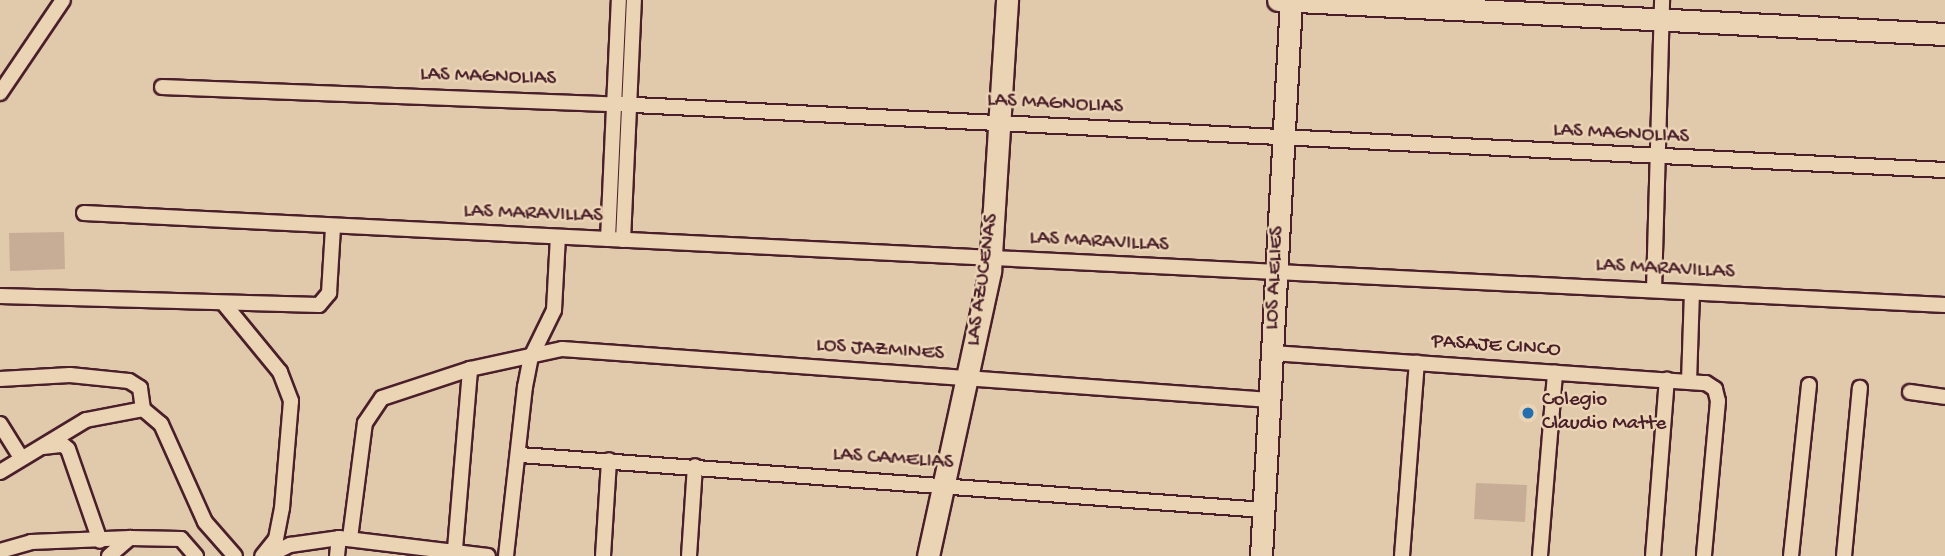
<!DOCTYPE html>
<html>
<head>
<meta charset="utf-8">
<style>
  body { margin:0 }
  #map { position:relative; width:1945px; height:556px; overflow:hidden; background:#e1c9ac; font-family:"Gochi Hand",sans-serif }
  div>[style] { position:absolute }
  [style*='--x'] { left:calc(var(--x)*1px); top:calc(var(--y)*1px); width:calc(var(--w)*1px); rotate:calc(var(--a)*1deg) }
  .green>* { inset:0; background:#c8ad96 }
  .roads { filter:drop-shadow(2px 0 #4a1f2b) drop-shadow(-2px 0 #4a1f2b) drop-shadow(0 2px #4a1f2b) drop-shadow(0 -2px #4a1f2b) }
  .street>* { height:14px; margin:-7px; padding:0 7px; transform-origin:7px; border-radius:7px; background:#ebd4b4 }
  .secondary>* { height:21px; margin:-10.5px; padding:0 10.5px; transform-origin:10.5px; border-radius:10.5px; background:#ebd4b4 }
  .dots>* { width:19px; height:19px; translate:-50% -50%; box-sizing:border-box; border:4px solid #ebd4b4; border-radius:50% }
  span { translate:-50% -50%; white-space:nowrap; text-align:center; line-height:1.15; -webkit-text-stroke:5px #ebd4b4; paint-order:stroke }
  .street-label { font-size:21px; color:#4a1f2b }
  .poi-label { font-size:21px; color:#4a1f2b }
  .left { translate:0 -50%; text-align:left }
</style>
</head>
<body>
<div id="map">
  <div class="green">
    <i style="clip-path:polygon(64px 232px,65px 269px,10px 271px,9px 233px)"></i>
    <i style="clip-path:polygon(1476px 483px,1527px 485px,1525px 522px,1474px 519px)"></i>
  </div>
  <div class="roads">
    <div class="street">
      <i style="--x:162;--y:87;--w:452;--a:2.2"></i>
      <i style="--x:614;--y:104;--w:1333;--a:2.84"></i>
      <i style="--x:0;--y:93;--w:112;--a:-55.9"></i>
      <i style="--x:84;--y:213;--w:1863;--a:2.83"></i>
      <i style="--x:608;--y:239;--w:239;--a:-87.4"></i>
      <i style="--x:623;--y:240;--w:240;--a:-87.4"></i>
      <i style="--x:1654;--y:290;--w:290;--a:-88.4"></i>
      <i style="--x:0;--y:296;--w:319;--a:1.6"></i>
      <i style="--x:319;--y:305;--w:16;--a:-50"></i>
      <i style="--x:329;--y:293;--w:65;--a:-86.5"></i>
      <i style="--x:225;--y:305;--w:87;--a:50.6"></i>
      <i style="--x:280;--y:372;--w:31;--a:69"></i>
      <i style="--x:291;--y:401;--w:107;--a:94.8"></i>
      <i style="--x:282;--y:508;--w:32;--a:101"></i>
      <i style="--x:276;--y:539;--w:22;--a:129"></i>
      <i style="--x:1272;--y:353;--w:435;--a:4"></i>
      <i style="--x:1706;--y:383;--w:11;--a:34"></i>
      <i style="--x:1715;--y:389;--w:12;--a:76"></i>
      <i style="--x:1718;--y:401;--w:156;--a:95.2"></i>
      <i style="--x:0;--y:379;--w:70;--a:-3.3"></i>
      <i style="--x:70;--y:375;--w:59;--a:5.8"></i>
      <i style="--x:129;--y:381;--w:13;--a:32"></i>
      <i style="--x:140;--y:388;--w:21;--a:82"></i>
      <i style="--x:1689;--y:382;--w:89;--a:-88.1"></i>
      <i style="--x:1910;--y:392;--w:35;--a:8"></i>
      <i style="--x:143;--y:409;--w:23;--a:40"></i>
      <i style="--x:161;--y:424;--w:107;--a:65.8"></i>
      <i style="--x:205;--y:522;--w:45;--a:48.6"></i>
      <i style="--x:0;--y:424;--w:40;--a:58"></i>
      <i style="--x:43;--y:447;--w:20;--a:-6"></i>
      <i style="--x:63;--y:445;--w:6;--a:39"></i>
      <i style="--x:68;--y:449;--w:97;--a:70.8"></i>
      <i style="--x:520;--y:455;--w:746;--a:4.23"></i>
      <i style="--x:0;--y:472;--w:100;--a:-31.2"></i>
      <i style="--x:86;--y:420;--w:58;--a:-10.9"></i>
      <i style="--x:350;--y:538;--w:116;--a:-82.6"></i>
      <i style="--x:365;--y:423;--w:30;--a:-56"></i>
      <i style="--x:382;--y:398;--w:93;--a:-18.2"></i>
      <i style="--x:470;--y:369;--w:94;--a:-12.3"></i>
      <i style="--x:562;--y:349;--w:710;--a:4.12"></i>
      <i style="--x:455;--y:549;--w:181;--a:-85.2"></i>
      <i style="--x:0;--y:551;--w:32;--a:-16"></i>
      <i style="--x:31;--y:542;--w:99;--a:-2.3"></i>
      <i style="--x:130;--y:538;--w:51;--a:1.1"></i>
      <i style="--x:181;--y:539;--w:23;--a:49"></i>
      <i style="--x:109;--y:556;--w:28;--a:-41"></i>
      <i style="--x:268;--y:556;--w:25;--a:-27"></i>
      <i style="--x:290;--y:545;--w:49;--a:-8.1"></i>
      <i style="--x:339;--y:538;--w:150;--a:6.9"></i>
      <i style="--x:337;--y:556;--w:18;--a:-84"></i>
      <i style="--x:506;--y:556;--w:170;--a:-83.6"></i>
      <i style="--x:525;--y:387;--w:31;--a:-79"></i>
      <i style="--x:531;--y:357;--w:52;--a:-63.9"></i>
      <i style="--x:554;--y:310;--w:73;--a:-86.9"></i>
      <i style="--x:603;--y:556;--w:96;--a:-86.4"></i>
      <i style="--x:689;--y:556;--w:90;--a:-86.2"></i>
      <i style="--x:1402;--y:556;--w:194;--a:-85.6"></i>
      <i style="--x:1540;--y:556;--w:184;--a:-85.3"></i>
      <i style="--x:1653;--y:556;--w:177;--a:-85.5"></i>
      <i style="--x:1791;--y:556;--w:172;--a:-84"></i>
      <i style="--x:1844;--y:556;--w:169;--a:-84.6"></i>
    </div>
    <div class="secondary">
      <i style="--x:1278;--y:0;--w:668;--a:2.92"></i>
      <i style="--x:928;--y:556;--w:292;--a:-77.7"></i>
      <i style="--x:990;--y:271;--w:272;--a:-86.4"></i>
      <i style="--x:1261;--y:556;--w:556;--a:-86.91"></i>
    </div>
  </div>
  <div class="dots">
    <i style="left:1528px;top:413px;background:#1f6fb2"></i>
  </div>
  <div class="street-label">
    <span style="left:488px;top:78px;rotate:2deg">LAS MAGNOLIAS</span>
    <span style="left:1055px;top:105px;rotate:3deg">LAS MAGNOLIAS</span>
    <span style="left:1621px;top:135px;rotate:3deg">LAS MAGNOLIAS</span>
    <span style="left:533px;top:215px;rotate:2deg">LAS MARAVILLAS</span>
    <span style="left:1099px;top:243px;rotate:3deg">LAS MARAVILLAS</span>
    <span style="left:1665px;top:270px;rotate:3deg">LAS MARAVILLAS</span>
    <span style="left:1276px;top:278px;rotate:-87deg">LOS ALELIES</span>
    <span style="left:984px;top:280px;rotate:-82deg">LAS AZUCENAS</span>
    <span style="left:1496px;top:347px;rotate:4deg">PASAJE CINCO</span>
    <span style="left:880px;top:351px;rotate:4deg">LOS JAZMINES</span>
    <span style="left:893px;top:460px;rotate:4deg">LAS CAMELIAS</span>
  </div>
  <div class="poi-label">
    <span class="left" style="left:1542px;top:413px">Colegio<br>Claudio Matte</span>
  </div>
</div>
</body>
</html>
